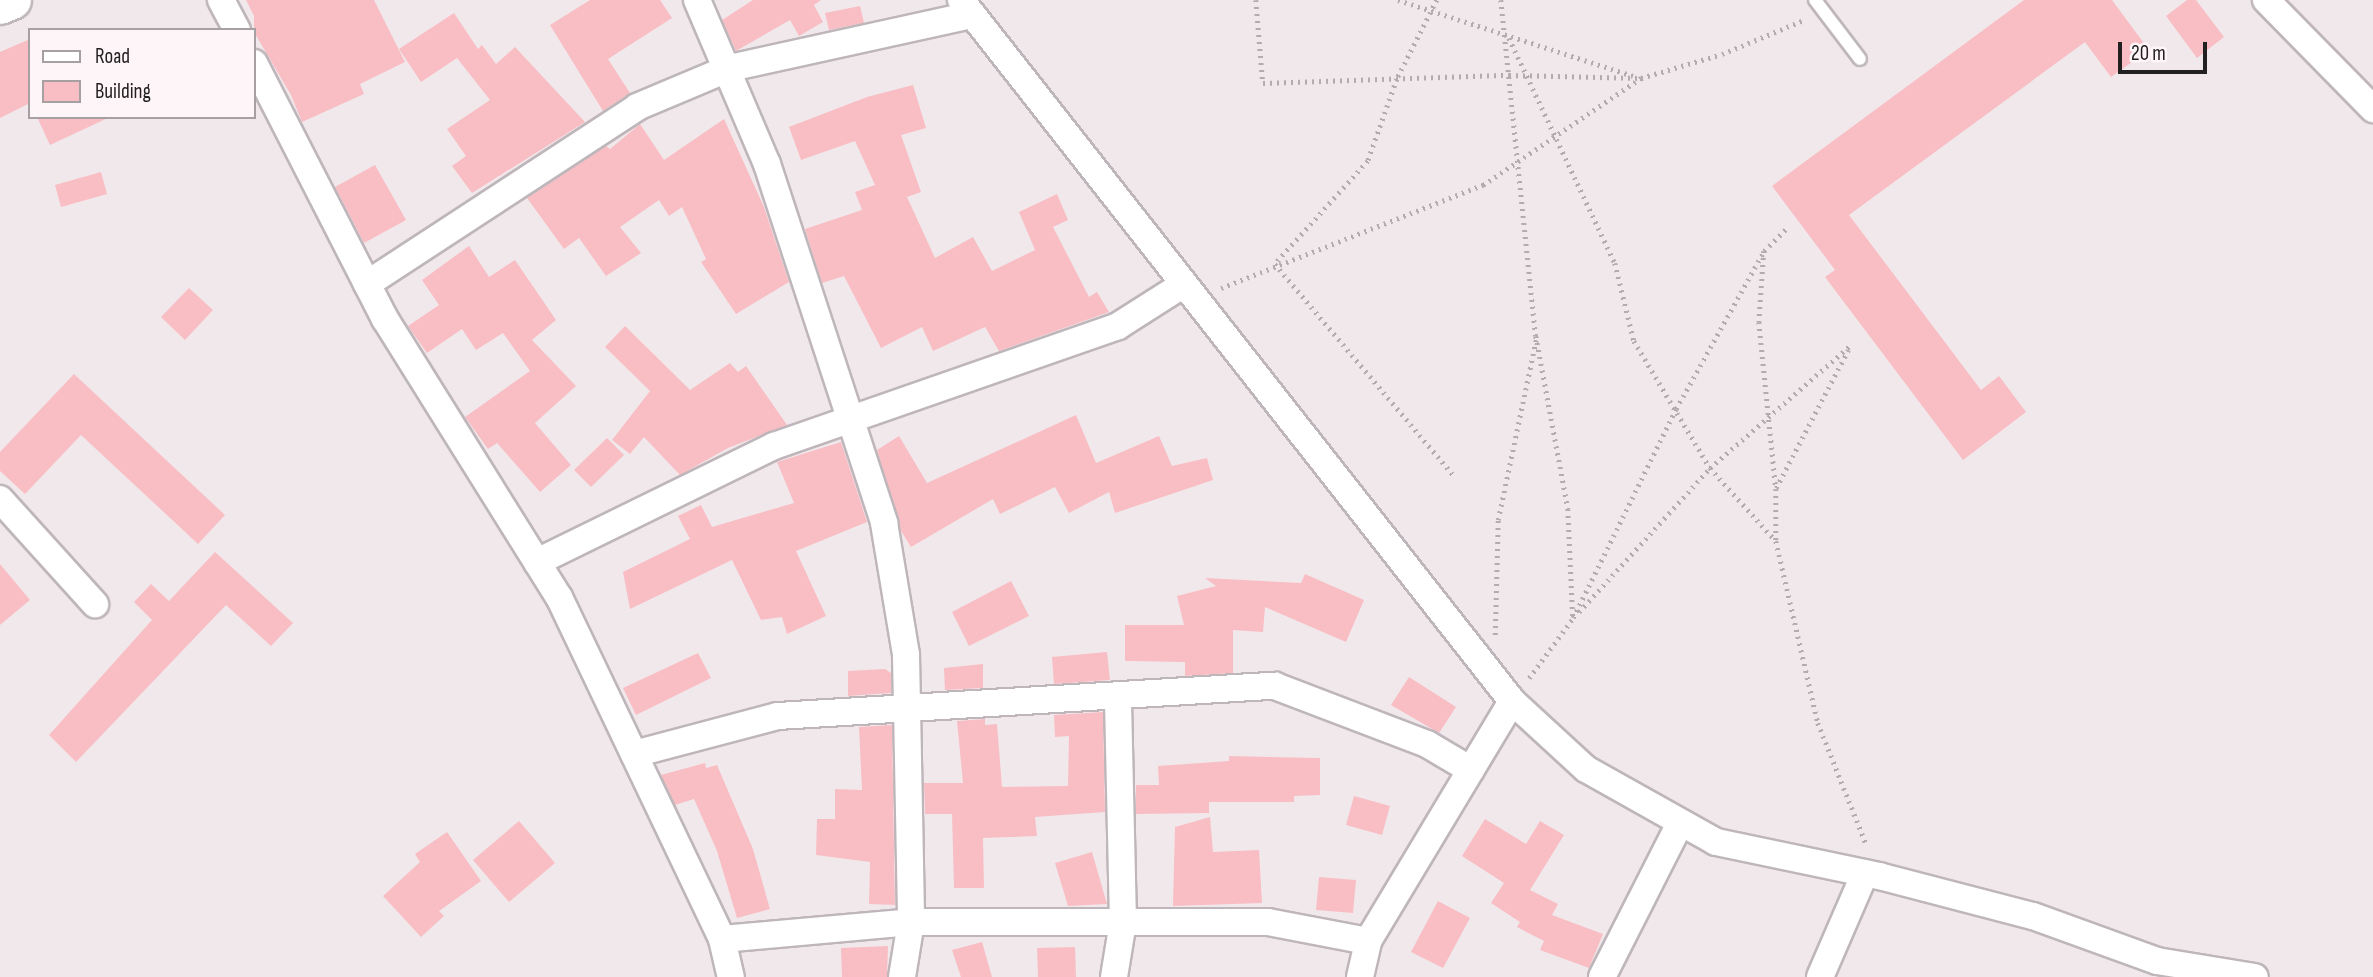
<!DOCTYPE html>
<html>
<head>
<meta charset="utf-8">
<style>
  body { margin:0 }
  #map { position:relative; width:2373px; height:977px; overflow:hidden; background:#f1e8ec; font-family:"Sofia Sans Condensed",sans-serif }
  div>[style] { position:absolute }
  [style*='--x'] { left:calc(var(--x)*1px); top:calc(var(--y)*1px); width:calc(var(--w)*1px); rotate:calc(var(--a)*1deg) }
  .building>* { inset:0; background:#f8bec4 }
  .path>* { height:4.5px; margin-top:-2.25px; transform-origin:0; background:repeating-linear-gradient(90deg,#b3acaf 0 2px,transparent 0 7px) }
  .roads { filter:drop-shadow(2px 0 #beb6ba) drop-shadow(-2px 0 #beb6ba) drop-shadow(0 2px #beb6ba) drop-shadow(0 -2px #beb6ba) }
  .service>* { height:12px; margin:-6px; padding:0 6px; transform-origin:6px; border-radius:6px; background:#fff }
  .minor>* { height:26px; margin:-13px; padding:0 13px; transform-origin:13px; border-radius:13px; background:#fff }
  .secondary>* { height:37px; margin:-18.5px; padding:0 18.5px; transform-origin:18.5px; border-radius:18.5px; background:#fff }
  span { translate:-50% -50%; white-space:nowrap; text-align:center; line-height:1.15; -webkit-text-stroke:6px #fef5f9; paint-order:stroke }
  .legend { position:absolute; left:28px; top:28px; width:228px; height:91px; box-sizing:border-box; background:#fef5f9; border:2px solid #a6a0a3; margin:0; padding:9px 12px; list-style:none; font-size:21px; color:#232021 }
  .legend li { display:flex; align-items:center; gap:14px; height:35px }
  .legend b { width:35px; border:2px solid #a6a0a3 }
  .scale { position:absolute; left:2118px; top:42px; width:89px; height:32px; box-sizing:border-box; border:4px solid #232021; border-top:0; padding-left:9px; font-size:21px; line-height:24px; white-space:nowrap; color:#232021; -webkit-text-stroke:5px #fef5f9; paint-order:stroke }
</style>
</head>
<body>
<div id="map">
  <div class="building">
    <i style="clip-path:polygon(246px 0,374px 0,405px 62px,360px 84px,364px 94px,302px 122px,291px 95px,254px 32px,254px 16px)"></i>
    <i style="clip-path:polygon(590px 0,660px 0,672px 18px,608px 59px,630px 93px,603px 111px,550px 25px)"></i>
    <i style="clip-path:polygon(753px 0,821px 0,814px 5px,823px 22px,799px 36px,790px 20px,736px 51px,722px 20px)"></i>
    <i style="clip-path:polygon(2024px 0,2112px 0,2149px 50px,2111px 77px,2085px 42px,1849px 215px,1981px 390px,1999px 376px,2026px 412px,1963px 460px,1825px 277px,1835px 270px,1772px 186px)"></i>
    <i style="clip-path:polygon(2187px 0,2196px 0,2224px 37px,2197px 58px,2166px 16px)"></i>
    <i style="clip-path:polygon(860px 6px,864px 23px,829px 30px,825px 13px)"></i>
    <i style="clip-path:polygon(454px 13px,478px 49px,482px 45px,496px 64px,515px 47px,585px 122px,472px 193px,452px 166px,466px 156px,447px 129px,490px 100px,457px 58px,421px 82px,399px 49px)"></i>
    <i style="clip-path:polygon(30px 39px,30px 103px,0 118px,0 52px)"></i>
    <i style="clip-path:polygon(913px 85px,926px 128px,901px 135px,921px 192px,907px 197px,935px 258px,973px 237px,992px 271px,1035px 250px,1019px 212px,1057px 194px,1068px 220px,1053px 227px,1089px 297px,1097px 292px,1109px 312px,999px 351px,985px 327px,933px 351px,922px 327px,881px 348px,844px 276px,822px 283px,805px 229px,862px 210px,855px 192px,875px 185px,855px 141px,801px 160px,789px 127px,867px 97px)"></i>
    <i style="clip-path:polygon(37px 117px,110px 117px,50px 145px)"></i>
    <i style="clip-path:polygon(724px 119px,764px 207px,789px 282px,736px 314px,701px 262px,706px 259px,682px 207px,669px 216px,659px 200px,620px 227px,641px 253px,606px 276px,579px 238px,564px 249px,527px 198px,606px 146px,610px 149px,640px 124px,664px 160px)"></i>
    <i style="clip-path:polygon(375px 165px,406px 220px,364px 243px,335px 187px)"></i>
    <i style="clip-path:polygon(101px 172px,107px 194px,61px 207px,55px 185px)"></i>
    <i style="clip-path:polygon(469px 246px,489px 277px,515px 260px,556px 320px,532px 340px,576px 386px,535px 423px,571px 465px,540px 492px,497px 443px,488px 449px,465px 417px,530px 371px,503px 333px,476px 350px,462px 329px,427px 353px,408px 326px,439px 305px,422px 280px)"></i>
    <i style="clip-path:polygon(189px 288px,213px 310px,185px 340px,161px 317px)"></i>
    <i style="clip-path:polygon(625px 326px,690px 390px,730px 363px,738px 372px,746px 366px,787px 425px,728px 448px,680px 475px,644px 437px,630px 454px,612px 440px,650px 391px,605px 347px)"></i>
    <i style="clip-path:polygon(74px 374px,225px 515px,198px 544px,81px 435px,25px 494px,0 471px,0 452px)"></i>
    <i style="clip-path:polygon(1076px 415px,1096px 463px,1159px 436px,1172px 466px,1207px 458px,1213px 480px,1115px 513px,1109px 492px,1069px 513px,1055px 487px,1000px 514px,993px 499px,911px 547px,901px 531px,877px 450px,899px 436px,927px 483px)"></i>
    <i style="clip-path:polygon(607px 438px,624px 455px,591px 487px,574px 470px)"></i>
    <i style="clip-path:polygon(841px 442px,867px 522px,796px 551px,826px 616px,787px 634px,782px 617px,761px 620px,732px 560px,630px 609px,623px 572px,690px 539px,678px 516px,701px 505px,712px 527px,794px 503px,777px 462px)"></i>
    <i style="clip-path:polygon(215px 552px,293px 623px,271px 646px,226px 605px,76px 762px,49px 735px,152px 620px,134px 602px,151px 584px,169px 601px)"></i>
    <i style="clip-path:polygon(0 564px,30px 600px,0 625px)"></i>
    <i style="clip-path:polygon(1305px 574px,1364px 600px,1346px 642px,1265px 607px,1263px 632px,1233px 630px,1233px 673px,1185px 676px,1185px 662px,1125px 661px,1125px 625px,1184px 625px,1177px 596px,1216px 586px,1205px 578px,1301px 583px)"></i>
    <i style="clip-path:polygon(1011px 581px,1029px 616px,969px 646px,952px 612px)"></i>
    <i style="clip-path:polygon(1107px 652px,1110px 680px,1054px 684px,1052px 657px)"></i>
    <i style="clip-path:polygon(698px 653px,711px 678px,636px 715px,623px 688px)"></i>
    <i style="clip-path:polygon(983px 664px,983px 688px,945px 690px,944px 668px)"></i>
    <i style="clip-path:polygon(885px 669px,891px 673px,891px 693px,848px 696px,848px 671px)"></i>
    <i style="clip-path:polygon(1409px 677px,1456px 707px,1439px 733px,1391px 705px)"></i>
    <i style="clip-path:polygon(1103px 712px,1105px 812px,1035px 817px,1037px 836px,983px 838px,984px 888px,954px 888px,952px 814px,925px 814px,924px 783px,963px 783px,957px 721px,985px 719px,985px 725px,997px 724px,1002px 787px,1068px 786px,1069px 736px,1055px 737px,1054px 715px)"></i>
    <i style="clip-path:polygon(892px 725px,895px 905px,869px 904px,870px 862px,816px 855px,817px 819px,835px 819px,835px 789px,862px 790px,859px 727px)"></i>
    <i style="clip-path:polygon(1229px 756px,1320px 758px,1320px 795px,1294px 796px,1294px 802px,1209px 802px,1209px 813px,1136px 814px,1136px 785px,1159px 785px,1158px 766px,1229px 761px)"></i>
    <i style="clip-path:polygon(705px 763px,706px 768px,717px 765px,753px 849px,770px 909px,737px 918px,717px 851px,694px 799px,675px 805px,661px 775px)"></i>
    <i style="clip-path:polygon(1354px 796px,1390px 806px,1382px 835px,1346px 825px)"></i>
    <i style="clip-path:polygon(1210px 817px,1213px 852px,1259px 850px,1262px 903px,1173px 906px,1175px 827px)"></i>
    <i style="clip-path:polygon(1485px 819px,1526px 844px,1540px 821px,1564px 835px,1530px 890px,1558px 904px,1552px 915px,1603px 934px,1589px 968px,1540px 950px,1544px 941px,1517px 927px,1520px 922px,1491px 903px,1504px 883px,1462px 856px)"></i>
    <i style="clip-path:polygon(519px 821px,555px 863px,509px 902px,473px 860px)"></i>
    <i style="clip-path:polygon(447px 832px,481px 881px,439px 911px,444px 916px,421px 937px,383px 896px,420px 862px,415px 854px)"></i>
    <i style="clip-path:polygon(1092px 852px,1107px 904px,1068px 906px,1055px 863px)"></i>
    <i style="clip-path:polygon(1319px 877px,1356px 880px,1353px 913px,1316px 910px)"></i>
    <i style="clip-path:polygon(1438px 901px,1470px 918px,1443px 968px,1411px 952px)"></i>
    <i style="clip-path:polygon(982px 942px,992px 977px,961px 977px,952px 950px)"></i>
    <i style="clip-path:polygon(888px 946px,887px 977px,842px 977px,841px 948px)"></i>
    <i style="clip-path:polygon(1075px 947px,1076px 977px,1038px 977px,1037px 948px)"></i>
  </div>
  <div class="path">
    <i style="--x:1256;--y:0;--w:83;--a:85.2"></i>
    <i style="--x:1263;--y:83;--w:246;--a:-1.9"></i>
    <i style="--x:1509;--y:75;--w:131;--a:1.3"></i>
    <i style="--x:1398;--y:0;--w:247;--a:17.9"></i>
    <i style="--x:1437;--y:0;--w:89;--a:116.9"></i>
    <i style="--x:1397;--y:79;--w:87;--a:109.5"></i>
    <i style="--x:1368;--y:161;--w:139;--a:132.1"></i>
    <i style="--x:1275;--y:264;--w:276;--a:49.8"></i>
    <i style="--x:1501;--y:0;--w:338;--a:84.1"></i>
    <i style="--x:1536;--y:336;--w:176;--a:79.5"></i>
    <i style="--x:1568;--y:509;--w:109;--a:87.4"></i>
    <i style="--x:1509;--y:38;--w:249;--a:64.8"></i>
    <i style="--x:1615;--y:263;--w:80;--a:76.3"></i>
    <i style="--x:1634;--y:341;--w:148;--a:59.1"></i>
    <i style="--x:1710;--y:468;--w:98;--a:47.9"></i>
    <i style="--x:1764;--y:251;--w:71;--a:94"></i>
    <i style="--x:1759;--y:322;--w:168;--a:84.2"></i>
    <i style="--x:1776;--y:489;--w:52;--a:90"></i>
    <i style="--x:1776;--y:541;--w:187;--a:77"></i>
    <i style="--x:1818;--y:723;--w:132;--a:68.3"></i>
    <i style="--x:1221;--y:288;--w:282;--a:-21.5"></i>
    <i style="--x:1483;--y:185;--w:191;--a:-34.1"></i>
    <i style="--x:1641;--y:78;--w:84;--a:-16.5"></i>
    <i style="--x:1722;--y:54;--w:89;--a:-22.5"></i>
    <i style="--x:1776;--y:488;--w:156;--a:-62.4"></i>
    <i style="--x:1579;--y:612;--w:195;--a:-47.7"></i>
    <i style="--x:1710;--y:468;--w:186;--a:-41.1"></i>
    <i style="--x:1495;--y:635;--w:115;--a:-88.5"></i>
    <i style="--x:1498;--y:520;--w:185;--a:-78.1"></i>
    <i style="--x:1529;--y:678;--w:74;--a:-53.7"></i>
    <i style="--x:1573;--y:618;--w:233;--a:-63.8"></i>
    <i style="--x:1676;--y:409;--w:181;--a:-60.9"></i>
    <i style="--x:1764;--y:251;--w:31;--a:-45"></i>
  </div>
  <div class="roads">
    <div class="service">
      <i style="--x:1815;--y:0;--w:74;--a:52.7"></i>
    </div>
    <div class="minor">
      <i style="--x:221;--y:0;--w:34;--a:62"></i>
      <i style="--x:697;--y:0;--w:178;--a:66.9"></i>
      <i style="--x:767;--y:164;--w:378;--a:71.9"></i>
      <i style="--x:884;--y:523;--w:134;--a:80.5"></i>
      <i style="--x:906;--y:655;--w:267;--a:88.9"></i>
      <i style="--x:911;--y:922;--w:56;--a:99.3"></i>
      <i style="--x:961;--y:0;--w:892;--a:51.83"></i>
      <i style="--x:1512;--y:701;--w:100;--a:42.6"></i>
      <i style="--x:1586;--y:769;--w:149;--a:29.3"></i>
      <i style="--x:1716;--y:842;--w:167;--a:11.8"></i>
      <i style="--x:1879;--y:876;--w:159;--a:14.6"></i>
      <i style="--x:2033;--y:916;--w:132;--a:19.9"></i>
      <i style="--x:2157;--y:961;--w:99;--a:9.3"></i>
      <i style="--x:2266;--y:0;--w:153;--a:45.5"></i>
      <i style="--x:254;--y:63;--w:288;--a:62.9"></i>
      <i style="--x:385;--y:319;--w:328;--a:58"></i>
      <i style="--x:559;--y:597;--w:379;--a:64.5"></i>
      <i style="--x:722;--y:939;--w:39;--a:77"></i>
      <i style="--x:367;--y:284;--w:323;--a:-33.2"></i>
      <i style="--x:637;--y:107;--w:101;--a:-22.8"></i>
      <i style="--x:730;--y:68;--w:248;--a:-12.4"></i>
      <i style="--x:0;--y:499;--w:142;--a:47.9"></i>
      <i style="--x:537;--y:562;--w:264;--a:-26.1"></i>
      <i style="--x:774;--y:446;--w:364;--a:-19.2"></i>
      <i style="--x:1118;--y:326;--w:78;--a:-32.5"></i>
      <i style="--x:634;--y:754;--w:149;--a:-14.8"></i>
      <i style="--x:778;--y:716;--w:498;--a:-3.5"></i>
      <i style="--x:1275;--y:686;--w:163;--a:20.9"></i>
      <i style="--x:1427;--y:744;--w:51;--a:30.6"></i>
      <i style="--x:722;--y:939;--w:190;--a:-5.1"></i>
      <i style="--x:911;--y:922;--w:357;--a:0"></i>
      <i style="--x:1268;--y:922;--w:102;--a:10.8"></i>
      <i style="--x:1114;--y:977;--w:56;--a:-80.7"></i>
      <i style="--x:1123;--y:922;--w:226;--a:-91.3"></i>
      <i style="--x:1360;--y:977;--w:37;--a:-77"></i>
      <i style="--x:1368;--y:941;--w:280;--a:-59"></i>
      <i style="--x:1602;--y:977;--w:170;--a:-63.1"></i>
      <i style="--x:1820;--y:977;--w:113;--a:-66.6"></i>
    </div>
    <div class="secondary">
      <i style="--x:0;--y:5;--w:13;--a:-23"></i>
    </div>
  </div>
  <ul class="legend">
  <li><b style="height:9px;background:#fff"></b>Road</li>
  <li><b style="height:19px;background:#f8bec4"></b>Building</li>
  </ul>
  <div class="scale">20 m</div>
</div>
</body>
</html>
